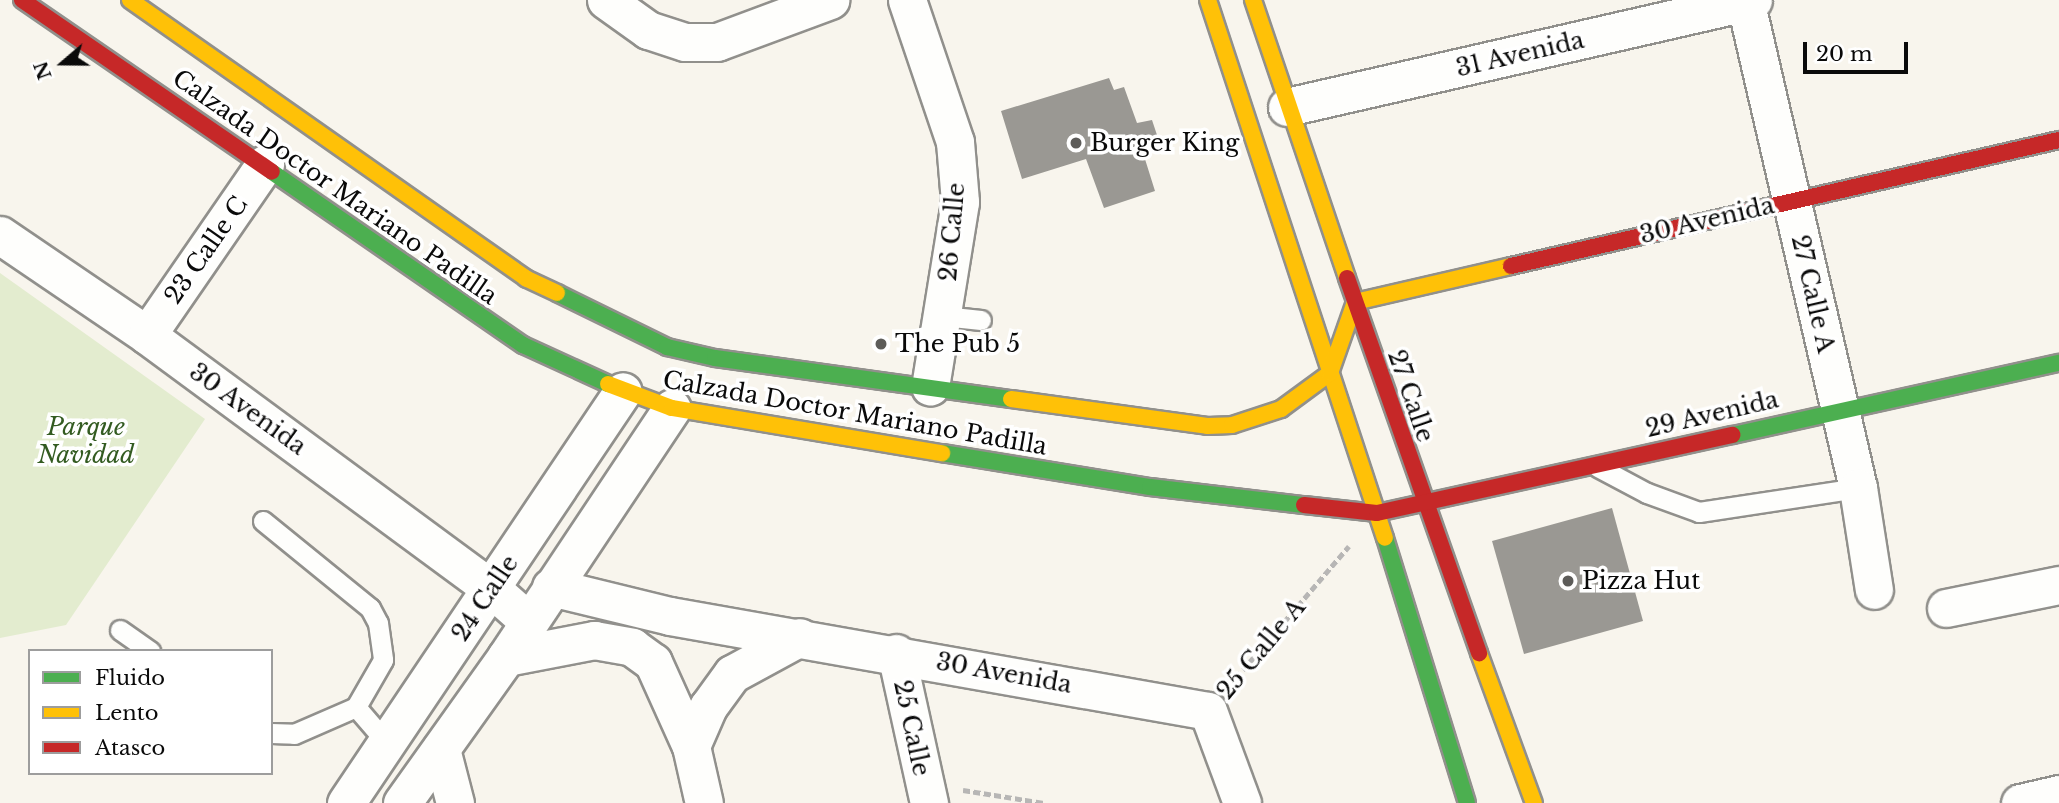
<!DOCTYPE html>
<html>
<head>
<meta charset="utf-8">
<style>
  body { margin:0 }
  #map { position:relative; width:2059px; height:803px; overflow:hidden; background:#f8f5ed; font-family:"Libre Baskerville",serif }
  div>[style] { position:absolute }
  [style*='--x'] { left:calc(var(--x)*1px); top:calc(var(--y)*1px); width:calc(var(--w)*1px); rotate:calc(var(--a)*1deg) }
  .green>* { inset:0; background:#e3eccf }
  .building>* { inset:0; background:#9a9893 }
  .path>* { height:4.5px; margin-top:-2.25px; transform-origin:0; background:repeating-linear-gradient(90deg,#b7b6b5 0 7px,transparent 0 10.5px) }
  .roads { filter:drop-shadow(2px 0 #91908c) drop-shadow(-2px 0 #91908c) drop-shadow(0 2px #91908c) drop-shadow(0 -2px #91908c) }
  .lane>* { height:19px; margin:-9.5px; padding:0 9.5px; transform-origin:9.5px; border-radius:9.5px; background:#fefefc }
  .street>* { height:37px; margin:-18.5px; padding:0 18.5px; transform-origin:18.5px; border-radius:18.5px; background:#fefefc }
  .fast>* { height:16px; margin:-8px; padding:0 8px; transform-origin:8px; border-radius:8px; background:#4caf50 }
  .slow>* { height:16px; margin:-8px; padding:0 8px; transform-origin:8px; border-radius:8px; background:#ffc107 }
  .jam>* { height:16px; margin:-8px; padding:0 8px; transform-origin:8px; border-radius:8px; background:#c62828 }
  .dots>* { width:19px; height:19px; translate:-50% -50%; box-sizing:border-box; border:4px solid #fff; border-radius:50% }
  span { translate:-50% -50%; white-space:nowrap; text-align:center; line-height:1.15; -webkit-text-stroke:7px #fff; paint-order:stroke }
  .street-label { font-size:24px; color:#0a0a0a }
  .poi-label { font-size:24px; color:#0a0a0a }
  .left { translate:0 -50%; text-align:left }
  .park-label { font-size:24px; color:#335b21; font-style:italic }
  .legend { position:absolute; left:28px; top:649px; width:245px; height:126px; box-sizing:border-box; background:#fff; border:2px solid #9d9d9d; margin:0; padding:9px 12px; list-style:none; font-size:21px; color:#0a0a0a }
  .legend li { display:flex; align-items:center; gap:14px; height:35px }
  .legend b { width:35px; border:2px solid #9d9d9d }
  .north { position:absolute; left:28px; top:28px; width:70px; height:70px; -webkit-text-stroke:5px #fff; paint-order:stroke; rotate:250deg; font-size:19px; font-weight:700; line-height:28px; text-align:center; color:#0a0a0a }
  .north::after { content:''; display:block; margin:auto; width:24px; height:32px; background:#0a0a0a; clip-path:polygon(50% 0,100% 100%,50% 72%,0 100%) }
  .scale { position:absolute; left:1803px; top:42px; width:105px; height:32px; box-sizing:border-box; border:4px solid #0a0a0a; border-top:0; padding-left:9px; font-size:21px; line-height:24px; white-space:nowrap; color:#0a0a0a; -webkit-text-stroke:5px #fff; paint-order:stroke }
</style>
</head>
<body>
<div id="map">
  <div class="green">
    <i style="clip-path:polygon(0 273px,205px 419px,66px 625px,0 638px)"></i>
  </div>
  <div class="building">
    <i style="clip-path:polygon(1109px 78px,1114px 90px,1124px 87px,1137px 123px,1152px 120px,1157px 135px,1139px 140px,1155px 191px,1104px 208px,1086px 159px,1022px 179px,1001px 111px)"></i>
    <i style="clip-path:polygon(1612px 508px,1643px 621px,1524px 654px,1492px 541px)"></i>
  </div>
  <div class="path">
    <i style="--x:1229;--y:686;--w:184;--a:-49.4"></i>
    <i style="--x:963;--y:790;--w:82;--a:9.1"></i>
  </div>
  <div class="roads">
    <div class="lane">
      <i style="--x:943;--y:316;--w:38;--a:6"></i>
      <i style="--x:1598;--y:467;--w:55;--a:28"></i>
      <i style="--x:1647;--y:493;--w:55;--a:20.1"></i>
      <i style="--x:1699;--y:512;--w:161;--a:-8.6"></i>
      <i style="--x:263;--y:521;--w:138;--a:39.1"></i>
      <i style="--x:370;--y:608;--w:17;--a:62"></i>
      <i style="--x:378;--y:623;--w:37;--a:82"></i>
      <i style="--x:383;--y:660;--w:54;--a:119.9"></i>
      <i style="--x:120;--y:630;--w:37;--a:35"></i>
      <i style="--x:271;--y:733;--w:23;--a:2"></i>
      <i style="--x:294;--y:734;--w:68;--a:-23.5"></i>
      <i style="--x:356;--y:707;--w:48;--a:49.3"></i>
    </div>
    <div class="street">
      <i style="--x:606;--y:0;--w:52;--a:35.5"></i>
      <i style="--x:648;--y:30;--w:39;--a:18"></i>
      <i style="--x:685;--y:42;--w:32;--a:0"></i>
      <i style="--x:717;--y:42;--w:121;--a:-20.4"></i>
      <i style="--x:907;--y:0;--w:150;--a:71.3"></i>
      <i style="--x:955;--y:142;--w:60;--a:85.2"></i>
      <i style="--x:960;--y:202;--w:187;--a:99.2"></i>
      <i style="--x:1745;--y:0;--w:501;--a:76.96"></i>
      <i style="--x:1858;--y:488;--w:103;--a:81.1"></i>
      <i style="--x:1287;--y:107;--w:478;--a:-12.9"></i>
      <i style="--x:0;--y:235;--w:178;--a:34.2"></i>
      <i style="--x:147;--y:335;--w:428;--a:36.4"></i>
      <i style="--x:492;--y:589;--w:48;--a:41.6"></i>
      <i style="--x:147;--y:335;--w:208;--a:-55.4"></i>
      <i style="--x:551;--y:587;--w:122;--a:13.7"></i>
      <i style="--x:670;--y:616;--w:546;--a:10.01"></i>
      <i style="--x:1208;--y:711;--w:98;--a:69.7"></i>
      <i style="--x:1946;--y:608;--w:115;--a:-11.5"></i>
      <i style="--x:896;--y:653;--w:154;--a:77.6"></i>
      <i style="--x:506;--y:657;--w:90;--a:-10.9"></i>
      <i style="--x:594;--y:640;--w:39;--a:10"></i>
      <i style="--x:632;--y:647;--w:26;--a:36"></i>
      <i style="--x:653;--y:662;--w:92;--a:65.7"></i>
      <i style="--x:691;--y:746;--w:58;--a:77.2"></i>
      <i style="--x:691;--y:746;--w:43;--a:-66.4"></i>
      <i style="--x:708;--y:707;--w:41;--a:-54"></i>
      <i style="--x:732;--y:674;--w:77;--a:-28.6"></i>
      <i style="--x:441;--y:749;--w:56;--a:75.5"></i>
      <i style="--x:346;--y:803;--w:496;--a:-56.1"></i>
      <i style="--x:402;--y:803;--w:179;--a:-54.5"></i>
      <i style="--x:506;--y:657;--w:299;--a:-56.3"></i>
      <i style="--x:2020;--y:803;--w:40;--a:-13"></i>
    </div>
    <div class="fast">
      <i style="--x:272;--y:172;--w:305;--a:34.6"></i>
      <i style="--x:523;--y:345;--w:94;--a:24.6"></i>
      <i style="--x:557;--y:293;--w:123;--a:26.1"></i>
      <i style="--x:667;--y:347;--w:49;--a:12.9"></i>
      <i style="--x:715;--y:358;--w:299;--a:7.9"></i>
      <i style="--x:1733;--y:435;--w:334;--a:-12.5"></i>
      <i style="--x:942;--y:453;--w:211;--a:9.3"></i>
      <i style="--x:1150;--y:487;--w:155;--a:6.7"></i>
      <i style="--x:1385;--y:538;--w:277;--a:72.8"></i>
    </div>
    <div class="slow">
      <i style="--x:130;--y:0;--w:485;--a:35.1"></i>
      <i style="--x:527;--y:279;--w:33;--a:25"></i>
      <i style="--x:1208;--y:0;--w:566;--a:71.79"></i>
      <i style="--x:1253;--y:0;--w:293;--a:71.3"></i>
      <i style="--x:608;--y:384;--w:68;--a:20.6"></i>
      <i style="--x:672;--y:408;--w:274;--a:9.5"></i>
      <i style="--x:1011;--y:399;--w:198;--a:7.8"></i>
      <i style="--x:1207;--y:426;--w:25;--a:-2"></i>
      <i style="--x:1232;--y:425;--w:52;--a:-18.1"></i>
      <i style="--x:1281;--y:409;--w:61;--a:-36.3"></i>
      <i style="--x:1330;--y:373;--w:75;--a:-70.6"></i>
      <i style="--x:1355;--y:302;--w:160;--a:-13"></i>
      <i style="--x:1479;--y:653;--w:160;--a:69.9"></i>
    </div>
    <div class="jam">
      <i style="--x:22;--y:0;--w:303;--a:34.5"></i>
      <i style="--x:1511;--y:266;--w:562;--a:-12.95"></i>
      <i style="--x:1347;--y:278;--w:398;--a:70.6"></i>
      <i style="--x:1304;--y:505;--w:73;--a:6.3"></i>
      <i style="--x:1377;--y:513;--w:364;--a:-12.4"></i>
    </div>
  </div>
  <div class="dots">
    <i style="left:1076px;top:143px;background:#5d5c59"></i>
    <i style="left:881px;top:344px;background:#5d5c59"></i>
    <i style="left:1568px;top:581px;background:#5d5c59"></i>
  </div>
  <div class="street-label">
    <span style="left:1520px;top:54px;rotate:-13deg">31 Avenida</span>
    <span style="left:335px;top:187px;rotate:35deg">Calzada Doctor Mariano Padilla</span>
    <span style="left:1707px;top:220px;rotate:-13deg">30 Avenida</span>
    <span style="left:952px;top:232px;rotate:-85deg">26 Calle</span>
    <span style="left:206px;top:250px;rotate:-55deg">23 Calle C</span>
    <span style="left:1813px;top:294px;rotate:77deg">27 Calle A</span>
    <span style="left:1411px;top:396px;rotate:71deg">27 Calle</span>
    <span style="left:248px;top:409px;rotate:36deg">30 Avenida</span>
    <span style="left:855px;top:413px;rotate:10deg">Calzada Doctor Mariano Padilla</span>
    <span style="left:1712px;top:414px;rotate:-13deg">29 Avenida</span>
    <span style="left:485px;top:598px;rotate:-56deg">24 Calle</span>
    <span style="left:1261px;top:649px;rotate:-50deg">25 Calle A</span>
    <span style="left:1004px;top:673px;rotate:10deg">30 Avenida</span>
    <span style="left:912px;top:728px;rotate:78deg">25 Calle</span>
  </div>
  <div class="poi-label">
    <span class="left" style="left:1090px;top:143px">Burger King</span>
    <span class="left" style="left:895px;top:344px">The Pub 5</span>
    <span class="left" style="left:1582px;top:581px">Pizza Hut</span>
  </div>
  <div class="park-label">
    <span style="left:86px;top:441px">Parque<br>Navidad</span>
  </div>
  <ul class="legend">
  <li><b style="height:9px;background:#4caf50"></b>Fluido</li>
  <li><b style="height:9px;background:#ffc107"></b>Lento</li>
  <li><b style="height:9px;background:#c62828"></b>Atasco</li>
  </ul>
  <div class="north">N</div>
  <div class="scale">20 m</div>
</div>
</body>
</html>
